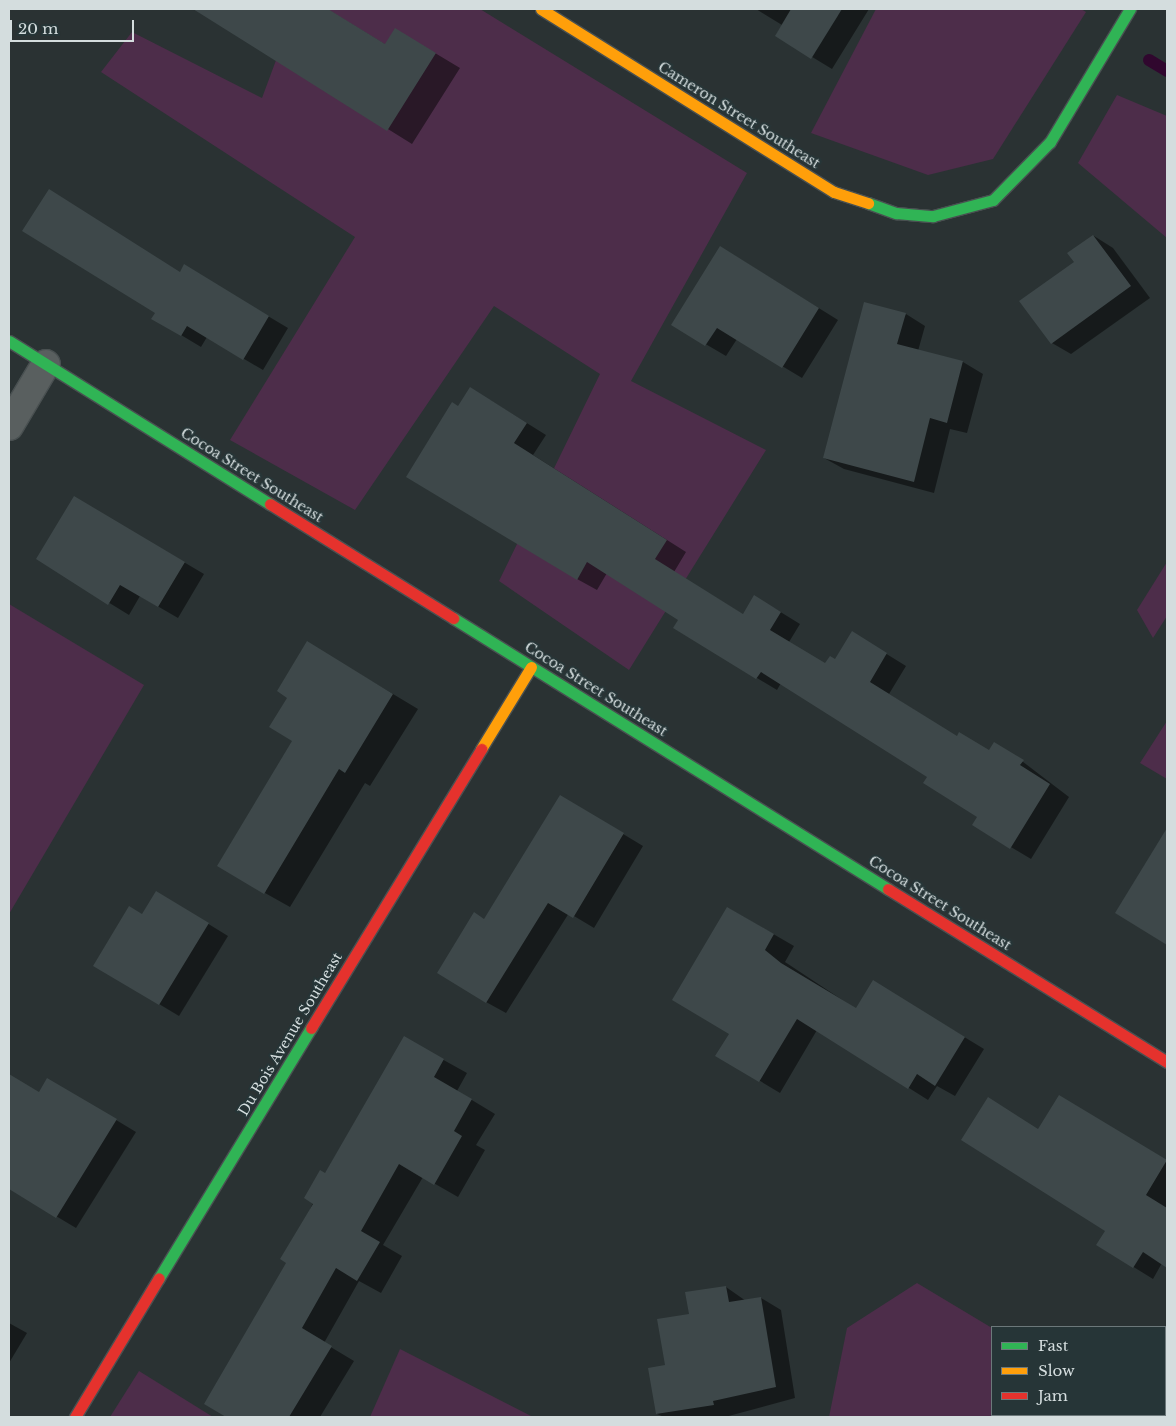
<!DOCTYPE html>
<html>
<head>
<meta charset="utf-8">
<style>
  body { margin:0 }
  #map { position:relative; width:1176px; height:1426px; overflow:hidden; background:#2a3233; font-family:"Libre Baskerville",serif }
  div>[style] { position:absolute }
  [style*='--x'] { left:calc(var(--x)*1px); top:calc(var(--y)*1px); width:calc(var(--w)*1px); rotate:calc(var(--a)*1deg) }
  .green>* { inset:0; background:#4d2d4a }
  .shadow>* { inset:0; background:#0007 }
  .stream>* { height:12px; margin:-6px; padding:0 6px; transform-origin:6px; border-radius:6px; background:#30072e }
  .building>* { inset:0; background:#3e484a }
  .roads { filter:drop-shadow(1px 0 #495051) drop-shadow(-1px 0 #495051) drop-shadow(0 1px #495051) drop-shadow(0 -1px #495051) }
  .street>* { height:28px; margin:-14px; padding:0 14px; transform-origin:14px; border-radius:14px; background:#595f5f }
  .fast>* { height:11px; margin:-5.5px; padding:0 5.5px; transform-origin:5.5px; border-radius:5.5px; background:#30b455 }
  .slow>* { height:11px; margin:-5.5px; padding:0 5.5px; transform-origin:5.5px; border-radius:5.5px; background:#ff9f0a }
  .jam>* { height:11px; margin:-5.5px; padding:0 5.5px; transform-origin:5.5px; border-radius:5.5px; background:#e5322d }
  span { translate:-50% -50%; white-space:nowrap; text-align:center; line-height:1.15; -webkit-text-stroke:4px #263537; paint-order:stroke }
  .street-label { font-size:14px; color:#d4ddde }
  .frame { position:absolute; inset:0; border:10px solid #d4ddde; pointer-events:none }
  .legend { position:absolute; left:991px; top:1326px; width:175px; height:90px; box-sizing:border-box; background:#263537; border:1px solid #6c787a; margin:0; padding:6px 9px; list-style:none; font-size:15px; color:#d4ddde }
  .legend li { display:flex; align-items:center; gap:10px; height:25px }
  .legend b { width:25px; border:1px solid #6c787a }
  .scale { position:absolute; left:10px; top:20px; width:124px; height:22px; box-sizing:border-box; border:2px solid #d4ddde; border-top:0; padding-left:6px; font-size:15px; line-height:18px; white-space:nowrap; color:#d4ddde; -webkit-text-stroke:4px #263537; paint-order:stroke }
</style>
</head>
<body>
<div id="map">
  <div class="green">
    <i style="clip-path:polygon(295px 9px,480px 9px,747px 173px,631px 381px,766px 450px,629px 670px,499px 581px,600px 374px,494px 306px,355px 510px,230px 440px,355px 237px,101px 72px,132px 32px,262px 98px)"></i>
    <i style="clip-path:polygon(876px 9px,1081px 9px,1086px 12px,993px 159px,928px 175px,811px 133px)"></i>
    <i style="clip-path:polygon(1117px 95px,1167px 116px,1167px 238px,1078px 163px)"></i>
    <i style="clip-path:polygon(1167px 562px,1167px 616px,1153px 638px,1137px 610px)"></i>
    <i style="clip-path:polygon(9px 604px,144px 685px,9px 914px)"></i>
    <i style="clip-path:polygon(1167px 721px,1167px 779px,1140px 763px)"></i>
    <i style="clip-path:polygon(917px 1283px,992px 1328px,992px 1415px,1092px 1417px,829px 1417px,847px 1328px)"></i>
    <i style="clip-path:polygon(400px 1349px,533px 1417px,370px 1417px)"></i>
    <i style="clip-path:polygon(139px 1371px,213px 1417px,110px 1417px)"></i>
  </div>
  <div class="shadow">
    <i style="clip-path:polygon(195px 9px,327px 9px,386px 45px,420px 44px,460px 68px,412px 144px)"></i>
    <i style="clip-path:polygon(756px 9px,869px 9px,832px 69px,776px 35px,782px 25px)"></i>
    <i style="clip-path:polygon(1094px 236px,1113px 248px,1150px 298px,1071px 354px,1052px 343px,1075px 262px)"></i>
    <i style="clip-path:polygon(740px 259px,838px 320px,802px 378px,737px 339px,726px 356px,673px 325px)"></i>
    <i style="clip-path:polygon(204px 278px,288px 328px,263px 370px,207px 337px,201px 347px,181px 335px)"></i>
    <i style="clip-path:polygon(906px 314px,925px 326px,918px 351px,963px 362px,983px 374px,967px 433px,950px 429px,934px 493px,844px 469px,824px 458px)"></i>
    <i style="clip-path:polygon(490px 400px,546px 435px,533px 455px,686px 552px,674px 572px,744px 615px,774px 608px,800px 624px,789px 642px,826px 665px,872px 645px,906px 666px,889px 694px,957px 737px,989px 751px,1014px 755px,1069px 797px,1031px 859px,974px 825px,979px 816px,929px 776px,781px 683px,777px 690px,674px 628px,679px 619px,607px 573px,597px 590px,577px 579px,459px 408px)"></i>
    <i style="clip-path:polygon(94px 509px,204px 574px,178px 618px,140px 596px,129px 615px,38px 559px)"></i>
    <i style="clip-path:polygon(333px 658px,418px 709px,370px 786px,365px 783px,290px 907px,265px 893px)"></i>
    <i style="clip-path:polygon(580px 808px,643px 846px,594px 928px,569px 913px,506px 1013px,486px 1002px,485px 920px)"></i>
    <i style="clip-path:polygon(1158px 846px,1167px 852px,1167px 943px,1117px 913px)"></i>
    <i style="clip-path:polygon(176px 904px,228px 936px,179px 1016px,159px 1004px,143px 915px)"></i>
    <i style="clip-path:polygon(728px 908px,794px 946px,785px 962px,856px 1009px,892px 993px,984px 1049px,955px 1096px,937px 1086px,928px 1100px,817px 1030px,780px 1093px,717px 1055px,730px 1034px)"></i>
    <i style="clip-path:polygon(404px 1038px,467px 1073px,457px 1091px,495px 1114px,476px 1145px,485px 1150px,458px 1197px,423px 1177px,383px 1245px,402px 1256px,381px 1293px,359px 1281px,324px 1343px,354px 1361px,320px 1417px,228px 1417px,206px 1404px,288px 1262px,325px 1174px)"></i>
    <i style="clip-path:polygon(14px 1078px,40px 1093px,68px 1091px,136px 1132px,76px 1228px,9px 1188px,9px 1086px)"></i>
    <i style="clip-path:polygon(1079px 1108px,1167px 1161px,1167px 1266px,1162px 1263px,1153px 1279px,1098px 1245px,1107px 1231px,1039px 1130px)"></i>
    <i style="clip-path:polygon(726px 1287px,746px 1301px,761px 1298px,781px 1310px,795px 1398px,725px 1417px,664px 1417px,657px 1414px,666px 1366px,691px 1315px)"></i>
    <i style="clip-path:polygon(9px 1323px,27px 1333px,9px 1363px)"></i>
  </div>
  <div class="stream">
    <i style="--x:1149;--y:60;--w:21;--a:31"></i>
  </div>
  <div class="building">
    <i style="clip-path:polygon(193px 9px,328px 9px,385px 44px,395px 28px,436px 53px,387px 131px)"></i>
    <i style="clip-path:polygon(791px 9px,842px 9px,811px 59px,775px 36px)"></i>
    <i style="clip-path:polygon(49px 189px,180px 272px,184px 264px,269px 316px,243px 360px,187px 326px,181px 336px,151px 319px,155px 313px,22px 231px)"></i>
    <i style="clip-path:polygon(1093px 235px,1131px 286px,1051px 344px,1019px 301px,1074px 262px,1067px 253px)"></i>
    <i style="clip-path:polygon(720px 246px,819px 308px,782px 368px,717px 328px,705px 346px,671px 325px)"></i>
    <i style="clip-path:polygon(864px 302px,906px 313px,897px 344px,963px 361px,947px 423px,930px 418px,914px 482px,823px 458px)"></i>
    <i style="clip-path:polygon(470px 387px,527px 423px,514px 443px,667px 540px,655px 559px,743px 614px,754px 595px,781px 612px,770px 630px,825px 663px,830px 656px,835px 659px,852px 631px,887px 653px,870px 682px,957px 736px,959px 732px,989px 750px,994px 742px,1024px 760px,1020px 765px,1050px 784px,1010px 849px,972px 825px,977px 817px,923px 783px,927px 777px,761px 672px,756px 679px,673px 628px,678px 620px,587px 562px,577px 580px,406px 477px,452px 402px,458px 406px)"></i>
    <i style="clip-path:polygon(74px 496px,185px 562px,158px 607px,120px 585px,108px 605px,36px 559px)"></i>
    <i style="clip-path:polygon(307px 641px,393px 694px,345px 773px,339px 769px,264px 894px,217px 866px,292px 741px,269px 727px,287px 698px,277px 691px)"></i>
    <i style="clip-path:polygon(560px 795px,624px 833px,573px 918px,548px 903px,486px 1003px,437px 973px,474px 912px,484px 919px)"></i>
    <i style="clip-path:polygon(1167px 828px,1167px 945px,1115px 913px)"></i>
    <i style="clip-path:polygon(156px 891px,209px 923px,159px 1005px,93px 966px,129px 906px,142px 914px)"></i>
    <i style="clip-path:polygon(727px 907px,774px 934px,765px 950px,781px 963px,856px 1008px,873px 980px,965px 1037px,935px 1086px,917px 1074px,908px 1089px,797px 1019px,759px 1082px,715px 1056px,729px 1034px,672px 1000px)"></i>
    <i style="clip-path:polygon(404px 1036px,444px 1059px,434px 1077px,472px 1099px,454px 1131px,462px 1136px,434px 1185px,399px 1164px,361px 1231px,380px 1242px,357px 1281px,336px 1268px,302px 1328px,332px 1346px,289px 1417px,226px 1417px,204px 1404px,286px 1263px,280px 1259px,313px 1204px,304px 1198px,320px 1170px,325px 1173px)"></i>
    <i style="clip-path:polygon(9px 1074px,39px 1092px,47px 1078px,117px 1119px,56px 1218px,9px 1189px)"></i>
    <i style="clip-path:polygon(1059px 1095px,1167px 1160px,1146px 1195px,1167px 1208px,1167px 1268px,1143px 1252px,1133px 1268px,1096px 1245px,1105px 1231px,961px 1140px,988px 1097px,1038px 1129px)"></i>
    <i style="clip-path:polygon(726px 1286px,729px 1302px,761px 1297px,776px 1387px,713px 1401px,714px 1405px,656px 1414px,648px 1368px,665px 1365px,657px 1319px,689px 1314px,685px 1292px)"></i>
  </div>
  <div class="roads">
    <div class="street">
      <i style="--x:9;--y:426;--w:72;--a:-59.2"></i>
    </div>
    <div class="fast">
      <i style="--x:868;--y:203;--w:30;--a:20"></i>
      <i style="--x:896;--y:213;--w:37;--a:5"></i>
      <i style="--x:933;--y:216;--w:62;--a:-14.9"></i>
      <i style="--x:993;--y:200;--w:81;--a:-45.5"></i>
      <i style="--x:1050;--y:142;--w:155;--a:-59"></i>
      <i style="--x:9;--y:341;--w:308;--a:32"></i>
      <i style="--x:453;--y:618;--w:513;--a:31.92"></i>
      <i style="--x:159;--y:1278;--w:293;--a:-58.7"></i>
    </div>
    <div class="slow">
      <i style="--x:541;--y:9;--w:345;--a:32"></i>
      <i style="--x:834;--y:192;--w:36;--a:18"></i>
      <i style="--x:481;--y:749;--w:96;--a:-58.6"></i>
    </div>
    <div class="jam">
      <i style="--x:270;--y:504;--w:216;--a:31.9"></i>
      <i style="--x:888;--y:889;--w:328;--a:31.8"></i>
      <i style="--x:311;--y:1028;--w:327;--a:-58.6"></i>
      <i style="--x:75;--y:1417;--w:162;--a:-58.9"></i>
    </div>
  </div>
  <div class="street-label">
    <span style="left:739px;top:115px;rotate:32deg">Cameron Street Southeast</span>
    <span style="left:252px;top:475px;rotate:32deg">Cocoa Street Southeast</span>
    <span style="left:596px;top:689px;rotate:32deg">Cocoa Street Southeast</span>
    <span style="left:940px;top:903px;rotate:32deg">Cocoa Street Southeast</span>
    <span style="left:290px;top:1034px;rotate:-59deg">Du Bois Avenue Southeast</span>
  </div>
  <div class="frame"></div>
  <ul class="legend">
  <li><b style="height:6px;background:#30b455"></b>Fast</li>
  <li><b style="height:6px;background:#ff9f0a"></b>Slow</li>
  <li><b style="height:6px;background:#e5322d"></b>Jam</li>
  </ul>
  <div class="scale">20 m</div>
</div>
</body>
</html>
